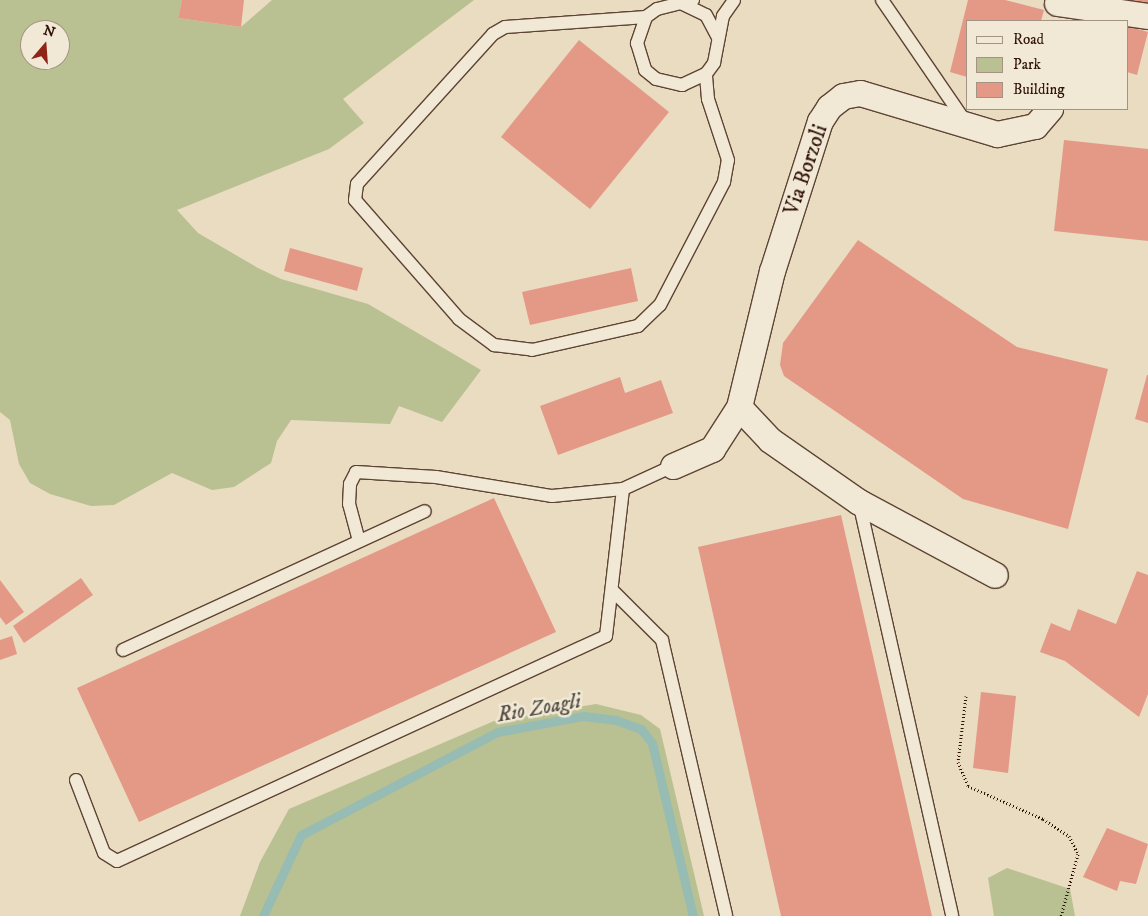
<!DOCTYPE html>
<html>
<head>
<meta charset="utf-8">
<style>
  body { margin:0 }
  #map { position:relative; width:1148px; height:916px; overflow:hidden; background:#e9dcc0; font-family:"IM FELL DW Pica",serif }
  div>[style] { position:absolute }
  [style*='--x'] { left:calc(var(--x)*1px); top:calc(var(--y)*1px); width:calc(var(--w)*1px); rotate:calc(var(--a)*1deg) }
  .green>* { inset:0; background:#b9c091 }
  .stream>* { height:9px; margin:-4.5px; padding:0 4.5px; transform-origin:4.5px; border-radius:4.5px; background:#97bcb3 }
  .building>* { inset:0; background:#e49987 }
  .path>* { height:3px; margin-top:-1.5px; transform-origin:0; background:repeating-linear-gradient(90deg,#301206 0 1px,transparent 0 3.5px) }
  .roads { filter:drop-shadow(1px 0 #5e4434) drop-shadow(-1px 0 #5e4434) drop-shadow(0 1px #5e4434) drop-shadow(0 -1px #5e4434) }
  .service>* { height:12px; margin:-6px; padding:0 6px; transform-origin:6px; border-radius:6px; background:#f1e8d6 }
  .minor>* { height:25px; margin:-12.5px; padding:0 12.5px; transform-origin:12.5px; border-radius:12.5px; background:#f1e8d6 }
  span { translate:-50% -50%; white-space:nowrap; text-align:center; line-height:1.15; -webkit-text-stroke:5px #f1e8d6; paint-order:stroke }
  .street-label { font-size:21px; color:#301206 }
  .water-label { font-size:22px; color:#544e43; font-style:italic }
  .legend { position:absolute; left:966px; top:20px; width:162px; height:90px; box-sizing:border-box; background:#f1e8d6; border:1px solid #a49283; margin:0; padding:6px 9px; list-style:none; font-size:15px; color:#301206 }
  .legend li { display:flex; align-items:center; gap:10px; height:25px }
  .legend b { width:25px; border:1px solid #a49283 }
  .north { position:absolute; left:20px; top:20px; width:50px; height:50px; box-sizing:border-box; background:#f1e8d6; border:1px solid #a49283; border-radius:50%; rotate:18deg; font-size:14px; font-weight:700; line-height:20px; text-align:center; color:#301206 }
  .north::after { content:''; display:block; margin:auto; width:18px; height:22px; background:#8f2418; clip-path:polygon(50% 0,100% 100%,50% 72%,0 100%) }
</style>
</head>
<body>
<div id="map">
  <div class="green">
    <i style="clip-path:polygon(evenodd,0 0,182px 0,178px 18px,241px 27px,272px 0,474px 0,343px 99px,364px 123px,329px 149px,177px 210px,198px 233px,258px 268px,281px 279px,368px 304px,481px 370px,442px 422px,399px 406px,390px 424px,291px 420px,277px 441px,271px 463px,234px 487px,212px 490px,172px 473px,114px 505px,91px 506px,50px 494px,30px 483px,19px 464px,10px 420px,0 412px,0 0,30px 30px,60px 30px,60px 60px,30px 60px,30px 30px)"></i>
    <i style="clip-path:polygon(596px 704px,641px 715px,660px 729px,704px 916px,240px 916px,260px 862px,289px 809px,494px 721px)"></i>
    <i style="clip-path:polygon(1007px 868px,1070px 889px,1075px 916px,994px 916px,988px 878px)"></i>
  </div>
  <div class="stream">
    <i style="--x:263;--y:916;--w:89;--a:-64.9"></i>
    <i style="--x:301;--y:835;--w:221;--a:-27.7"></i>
    <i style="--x:497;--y:732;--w:87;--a:-10.5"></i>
    <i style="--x:583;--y:716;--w:33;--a:7"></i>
    <i style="--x:616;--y:720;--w:27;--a:20"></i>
    <i style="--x:641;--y:729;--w:18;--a:52"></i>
    <i style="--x:652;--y:743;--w:178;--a:76.7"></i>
  </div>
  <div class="building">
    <i style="clip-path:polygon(182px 0,244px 0,241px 27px,178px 18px)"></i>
    <i style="clip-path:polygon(968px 0,1005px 0,1044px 10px,1041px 21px,967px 21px,967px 77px,950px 72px)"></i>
    <i style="clip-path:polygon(1120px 0,1148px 0,1148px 4px)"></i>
    <i style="clip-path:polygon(1127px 26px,1148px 32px,1137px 75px,1127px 72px)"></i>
    <i style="clip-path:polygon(579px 40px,669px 112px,590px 209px,501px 137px)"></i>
    <i style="clip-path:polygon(1064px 140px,1148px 149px,1148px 241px,1054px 231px)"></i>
    <i style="clip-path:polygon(858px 240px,1017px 347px,1108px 369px,1068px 529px,963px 499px,784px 376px,780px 365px,783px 343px)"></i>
    <i style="clip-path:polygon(290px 248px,363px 268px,357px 291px,284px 271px)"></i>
    <i style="clip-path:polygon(631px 268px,638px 301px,530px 325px,522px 292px)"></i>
    <i style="clip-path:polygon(1147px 375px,1148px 375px,1148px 423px,1135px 419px)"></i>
    <i style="clip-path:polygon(620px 377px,625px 393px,661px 380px,673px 413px,558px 455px,540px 406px)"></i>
    <i style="clip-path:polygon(494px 498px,556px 632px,139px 822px,77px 688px)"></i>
    <i style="clip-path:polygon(841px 515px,932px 916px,781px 916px,698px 547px)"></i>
    <i style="clip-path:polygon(1137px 571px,1148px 575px,1148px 694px,1139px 717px,1065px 661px,1040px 652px,1051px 623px,1070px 631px,1078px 609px,1116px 624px)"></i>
    <i style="clip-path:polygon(81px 578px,93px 595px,24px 643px,13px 626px)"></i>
    <i style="clip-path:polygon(0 580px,24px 612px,6px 625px,0 617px)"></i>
    <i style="clip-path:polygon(12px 636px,17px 654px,0 660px,0 640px)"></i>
    <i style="clip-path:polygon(981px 692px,1016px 696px,1008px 773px,973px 768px)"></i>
    <i style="clip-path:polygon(1107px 828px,1148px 844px,1136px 884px,1120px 881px,1117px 891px,1083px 877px)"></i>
  </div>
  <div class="path">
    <i style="--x:966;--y:696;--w:66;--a:96.9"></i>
    <i style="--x:958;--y:762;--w:26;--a:67"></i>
    <i style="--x:968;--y:786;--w:82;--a:23.7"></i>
    <i style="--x:1043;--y:819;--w:31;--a:33"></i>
    <i style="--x:1069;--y:836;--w:20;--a:63"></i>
    <i style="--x:1078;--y:854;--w:64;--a:105.3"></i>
  </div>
  <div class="roads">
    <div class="service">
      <i style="--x:693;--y:0;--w:37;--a:166"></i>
      <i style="--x:657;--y:9;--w:14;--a:144"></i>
      <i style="--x:646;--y:17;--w:141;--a:175.9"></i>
      <i style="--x:505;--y:27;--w:14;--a:150"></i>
      <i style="--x:493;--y:34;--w:202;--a:132.2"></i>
      <i style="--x:357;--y:184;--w:16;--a:97"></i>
      <i style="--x:355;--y:200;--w:158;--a:48.8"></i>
      <i style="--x:459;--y:319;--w:44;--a:36.6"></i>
      <i style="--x:494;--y:345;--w:38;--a:7"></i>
      <i style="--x:532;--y:350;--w:109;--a:-12.8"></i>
      <i style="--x:638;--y:326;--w:30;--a:-44"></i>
      <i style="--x:660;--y:305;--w:139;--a:-62.5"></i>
      <i style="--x:724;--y:182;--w:22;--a:-80"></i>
      <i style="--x:728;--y:160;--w:64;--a:-108.2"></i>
      <i style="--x:708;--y:99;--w:25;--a:-95"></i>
      <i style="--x:882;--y:0;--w:147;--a:55.6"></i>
      <i style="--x:683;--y:4;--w:25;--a:26"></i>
      <i style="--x:706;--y:15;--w:26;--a:62"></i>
      <i style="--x:646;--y:17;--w:28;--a:109"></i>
      <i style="--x:637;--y:43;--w:28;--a:73"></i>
      <i style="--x:645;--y:70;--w:14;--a:39"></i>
      <i style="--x:656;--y:79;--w:27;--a:13"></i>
      <i style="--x:682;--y:85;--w:26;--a:-25"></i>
      <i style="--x:706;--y:74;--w:14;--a:-54"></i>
      <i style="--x:714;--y:63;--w:48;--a:-79.2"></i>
      <i style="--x:723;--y:16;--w:19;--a:-55"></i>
      <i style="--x:859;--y:502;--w:424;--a:77.3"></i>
      <i style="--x:359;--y:541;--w:38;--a:-105"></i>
      <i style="--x:349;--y:504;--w:20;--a:-87"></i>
      <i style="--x:350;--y:484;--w:13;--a:-63"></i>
      <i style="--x:356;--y:472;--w:80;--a:3.6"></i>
      <i style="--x:436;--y:477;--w:118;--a:9.3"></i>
      <i style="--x:552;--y:496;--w:71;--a:-5.6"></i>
      <i style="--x:614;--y:592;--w:68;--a:45"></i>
      <i style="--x:662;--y:640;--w:283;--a:76.9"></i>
      <i style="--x:123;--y:650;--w:332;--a:-24.7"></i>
      <i style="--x:76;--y:780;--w:78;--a:69"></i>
      <i style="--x:104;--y:853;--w:15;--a:32"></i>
      <i style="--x:117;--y:861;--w:538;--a:-24.71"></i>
      <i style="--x:606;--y:636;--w:148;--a:-83.4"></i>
      <i style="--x:623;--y:489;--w:55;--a:-24.7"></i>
    </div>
    <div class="minor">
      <i style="--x:1057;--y:3;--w:92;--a:8.1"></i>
      <i style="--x:739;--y:407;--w:45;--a:46.8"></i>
      <i style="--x:770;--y:440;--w:108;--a:34.9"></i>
      <i style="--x:859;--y:502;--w:154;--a:28.2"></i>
      <i style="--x:673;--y:466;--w:43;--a:-23.6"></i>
      <i style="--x:712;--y:449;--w:50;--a:-57.3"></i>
      <i style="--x:739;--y:407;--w:140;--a:-76.4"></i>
      <i style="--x:772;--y:271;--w:157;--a:-72.3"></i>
      <i style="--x:820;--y:121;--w:17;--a:-57"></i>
      <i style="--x:829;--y:107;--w:18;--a:-38"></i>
      <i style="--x:843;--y:96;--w:17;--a:-10"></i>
      <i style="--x:860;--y:93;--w:143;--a:16.7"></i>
      <i style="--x:997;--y:134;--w:39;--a:-12"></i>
      <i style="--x:1035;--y:126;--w:23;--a:-49"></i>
    </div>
  </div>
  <div class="street-label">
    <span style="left:806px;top:170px;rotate:-71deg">Via Borzoli</span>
  </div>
  <div class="water-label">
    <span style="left:539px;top:708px;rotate:-10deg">Rio Zoagli</span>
  </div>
  <ul class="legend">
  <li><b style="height:6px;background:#f1e8d6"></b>Road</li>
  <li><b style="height:14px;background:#b9c091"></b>Park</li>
  <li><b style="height:14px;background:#e49987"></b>Building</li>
  </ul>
  <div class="north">N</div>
</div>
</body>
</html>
